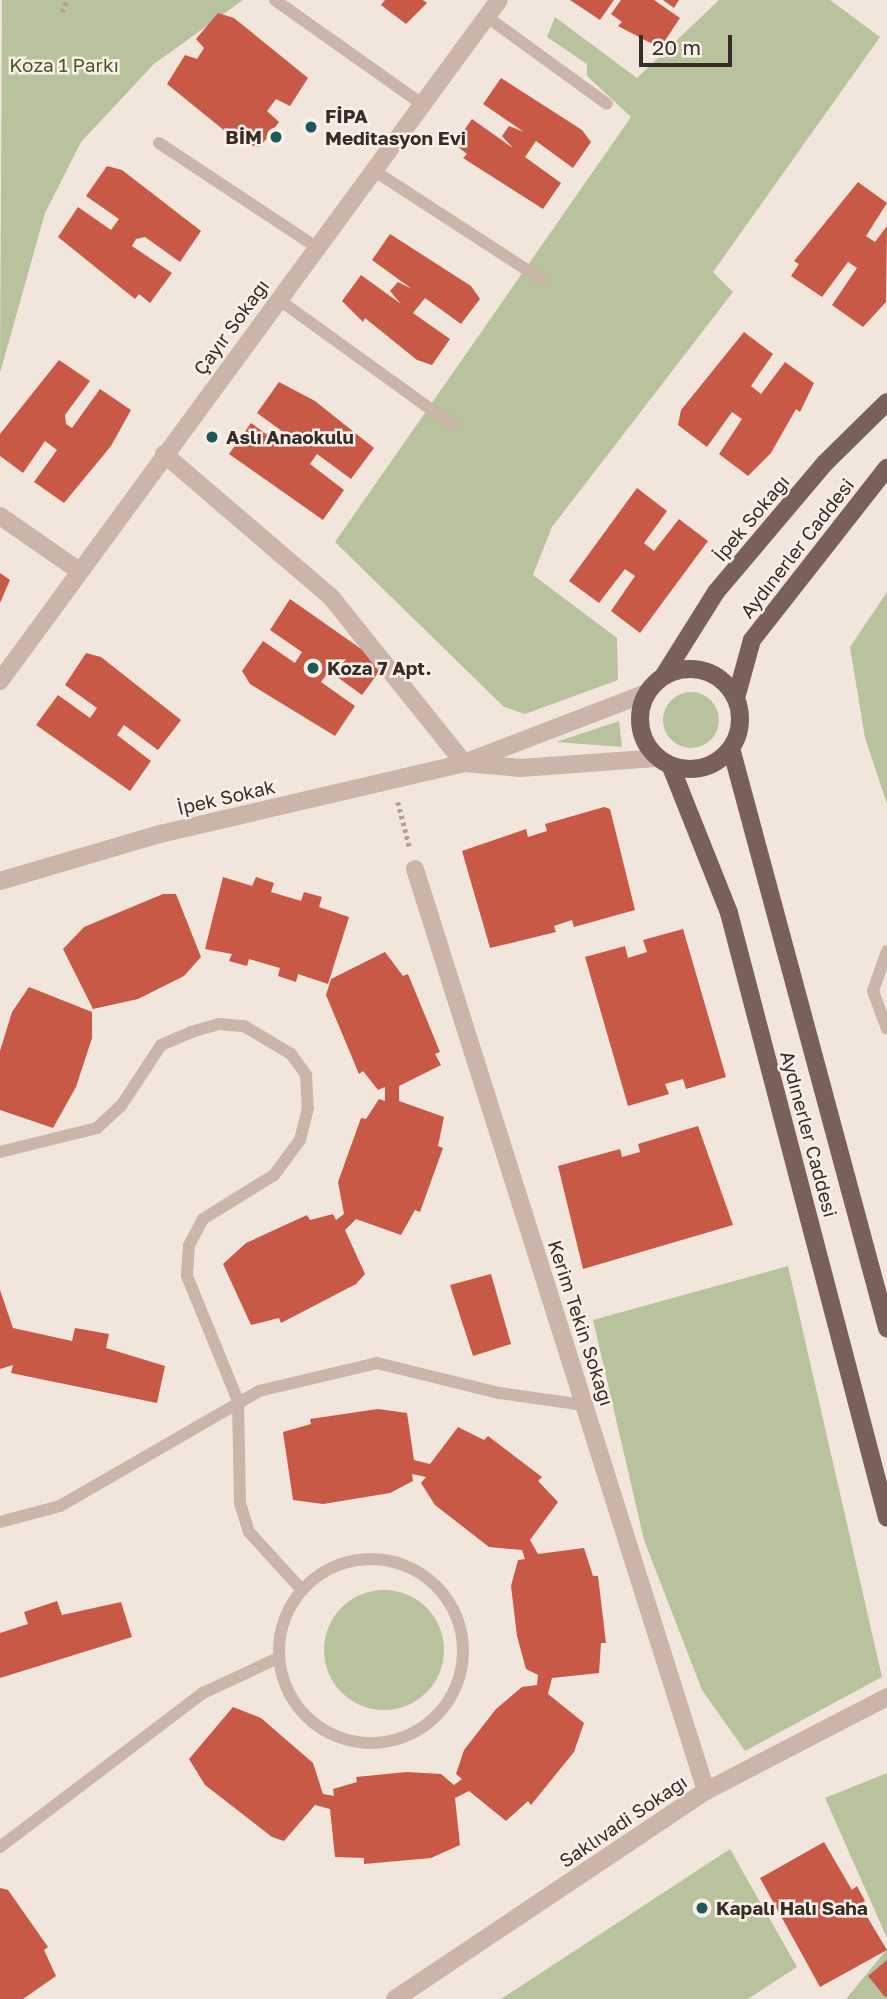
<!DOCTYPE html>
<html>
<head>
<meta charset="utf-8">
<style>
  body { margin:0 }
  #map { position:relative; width:887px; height:1999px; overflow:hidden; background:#f2e6dc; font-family:"Golos Text",sans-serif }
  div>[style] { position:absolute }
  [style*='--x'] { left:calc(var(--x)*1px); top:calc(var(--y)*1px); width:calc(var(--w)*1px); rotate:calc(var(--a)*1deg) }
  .green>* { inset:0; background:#b8c29c }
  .round { border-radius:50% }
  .building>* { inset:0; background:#c75946 }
  .path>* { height:4.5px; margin-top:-2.25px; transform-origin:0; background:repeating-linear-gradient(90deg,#b79e92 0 3.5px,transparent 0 7px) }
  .service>* { height:12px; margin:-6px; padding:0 6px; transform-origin:6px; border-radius:6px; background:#cbb4a8 }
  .service>.ring { margin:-6px; padding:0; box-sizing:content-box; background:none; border:12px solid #cbb4a8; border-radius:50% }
  .minor>* { height:18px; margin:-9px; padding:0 9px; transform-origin:9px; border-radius:9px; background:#cbb4a8 }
  .tertiary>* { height:18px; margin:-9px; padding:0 9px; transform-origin:9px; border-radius:9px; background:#cbb4a8 }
  .primary>* { height:18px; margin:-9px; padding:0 9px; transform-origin:9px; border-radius:9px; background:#796159 }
  .primary>.ring { margin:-9px; padding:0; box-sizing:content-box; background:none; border:18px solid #796159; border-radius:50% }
  .dots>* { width:19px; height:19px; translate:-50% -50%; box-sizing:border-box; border:4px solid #faf0e9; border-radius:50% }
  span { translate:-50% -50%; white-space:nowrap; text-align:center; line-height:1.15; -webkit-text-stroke:5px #faf0e9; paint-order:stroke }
  .park-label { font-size:19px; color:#4a562c }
  .poi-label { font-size:19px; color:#372c28; font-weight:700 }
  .left { translate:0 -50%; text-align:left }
  .right { translate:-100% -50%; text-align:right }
  .street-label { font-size:19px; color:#372c28 }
  .scale { position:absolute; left:639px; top:35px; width:93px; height:32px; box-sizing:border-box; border:4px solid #372c28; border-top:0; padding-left:9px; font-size:21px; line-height:24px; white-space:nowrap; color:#372c28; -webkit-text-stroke:5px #faf0e9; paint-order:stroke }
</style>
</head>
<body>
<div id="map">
  <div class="green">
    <i style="clip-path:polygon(2px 0,243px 0,154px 64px,81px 142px,45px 213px,0 373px)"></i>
    <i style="clip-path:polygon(719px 0,830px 0,880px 37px,713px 272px,733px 292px,552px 527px,533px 575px,617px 638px,618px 680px,525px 714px,504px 707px,335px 542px,631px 117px,587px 76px,587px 64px,547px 37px,555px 17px,637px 78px)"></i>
    <i style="clip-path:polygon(887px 592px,887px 804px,865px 738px,850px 647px)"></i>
    <i class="round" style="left:663px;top:692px;width:56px;height:56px"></i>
    <i style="clip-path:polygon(619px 721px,622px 747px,556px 742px)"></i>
    <i style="clip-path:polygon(788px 1266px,882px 1677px,745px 1751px,702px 1690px,644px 1540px,593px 1320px)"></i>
    <i class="round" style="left:324px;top:1590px;width:120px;height:120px"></i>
    <i style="clip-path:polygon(887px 1773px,887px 1938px,825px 1798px)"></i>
    <i style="clip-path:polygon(730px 1849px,797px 1967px,748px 1999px,501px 1999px)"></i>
    <i style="clip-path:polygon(887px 1949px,887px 1999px,846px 1999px)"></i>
  </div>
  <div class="building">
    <i style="clip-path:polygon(385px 0,423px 0,427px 3px,406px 24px,381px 5px)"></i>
    <i style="clip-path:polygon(570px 0,614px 0,600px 20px)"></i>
    <i style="clip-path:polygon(621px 0,654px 0,680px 18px,660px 48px,618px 26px,622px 22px,611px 14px)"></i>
    <i style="clip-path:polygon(663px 0,679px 0,674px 8px)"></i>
    <i style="clip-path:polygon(218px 13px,234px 18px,308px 78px,290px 106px,276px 99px,267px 111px,279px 122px,260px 147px,241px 144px,167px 84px,185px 55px,197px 59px,204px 48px,196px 39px)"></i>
    <i style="clip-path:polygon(501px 78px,582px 130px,591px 142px,573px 168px,536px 141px,525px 157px,561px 183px,543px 209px,463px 158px,467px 154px,454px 144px,472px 119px,513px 148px,502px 136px,509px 126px,524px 132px,483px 104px)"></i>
    <i style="clip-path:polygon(107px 166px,122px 170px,201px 231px,180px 262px,145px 237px,136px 239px,132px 246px,172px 273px,150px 303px,139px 294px,135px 299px,58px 237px,78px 207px,111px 230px,119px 219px,86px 196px)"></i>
    <i style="clip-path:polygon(858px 182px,887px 203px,866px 236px,875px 242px,887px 226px,886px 302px,863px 327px,832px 305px,857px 268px,848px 262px,822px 297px,791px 276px,799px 264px,794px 261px)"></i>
    <i style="clip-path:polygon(390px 234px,471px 286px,480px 299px,461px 324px,425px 298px,413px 313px,450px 339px,432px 365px,417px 360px,365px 318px,363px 322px,342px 301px,361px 275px,401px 304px,390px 291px,398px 282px,412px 289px,372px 260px)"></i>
    <i style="clip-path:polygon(744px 332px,773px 354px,751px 386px,761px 394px,785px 362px,814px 383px,800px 412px,796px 409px,771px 453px,748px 476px,719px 454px,742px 419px,732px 412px,707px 447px,678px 425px,681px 410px)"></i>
    <i style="clip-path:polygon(59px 360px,90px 381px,65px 415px,66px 424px,72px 428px,100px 389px,131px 410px,111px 446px,64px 503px,34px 482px,57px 450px,45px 441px,23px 473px,0 456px,0 434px)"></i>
    <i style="clip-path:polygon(279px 382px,315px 401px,374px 448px,351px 479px,317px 454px,310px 464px,344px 490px,323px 520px,229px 454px,251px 423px,283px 446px,290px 437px,257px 413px)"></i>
    <i style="clip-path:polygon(637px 488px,667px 511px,644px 543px,654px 551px,679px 519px,708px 541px,640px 633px,611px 611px,635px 576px,625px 569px,599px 603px,569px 581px)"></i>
    <i style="clip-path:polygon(0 573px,10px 580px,0 603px)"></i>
    <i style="clip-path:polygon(290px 599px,384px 665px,362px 695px,329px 671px,321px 682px,355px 706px,335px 736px,250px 684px,242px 671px,263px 641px,295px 663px,302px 652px,270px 630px)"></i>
    <i style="clip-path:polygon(86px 653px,101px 657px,181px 720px,158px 750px,124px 725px,117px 735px,151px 761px,130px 791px,36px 725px,58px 695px,90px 718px,97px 708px,65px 685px)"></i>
    <i style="clip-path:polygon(604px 807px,610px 809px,635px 910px,574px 927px,572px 920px,554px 926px,556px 932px,490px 948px,462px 851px,526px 829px,528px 837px,547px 831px,545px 824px)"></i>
    <i style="clip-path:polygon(223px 877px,252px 886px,256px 877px,274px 883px,271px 892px,301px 901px,304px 892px,322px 897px,319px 907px,349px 917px,328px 984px,298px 974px,296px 982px,278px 976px,280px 968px,249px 959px,247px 966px,229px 961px,232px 954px,205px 949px)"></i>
    <i style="clip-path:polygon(163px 894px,176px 894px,201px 957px,184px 976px,138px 999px,93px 1009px,63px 949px,84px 927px)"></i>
    <i style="clip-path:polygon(683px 929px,726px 1077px,686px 1089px,683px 1079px,665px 1084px,669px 1094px,628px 1106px,585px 957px,625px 946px,628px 958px,647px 952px,643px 940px)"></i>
    <i style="clip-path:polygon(385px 952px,403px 976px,408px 974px,440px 1052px,435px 1054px,441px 1065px,399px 1086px,399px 1101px,444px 1117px,438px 1146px,443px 1148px,420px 1212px,415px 1210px,401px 1235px,356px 1219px,345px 1230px,365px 1274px,356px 1284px,281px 1323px,279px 1318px,251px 1325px,223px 1264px,246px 1243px,307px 1215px,310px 1220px,333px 1214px,336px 1220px,344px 1214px,338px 1182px,361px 1118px,366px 1119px,379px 1099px,385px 1101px,385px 1087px,378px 1090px,363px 1071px,359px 1074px,326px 995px,331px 979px)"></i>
    <i style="clip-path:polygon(29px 987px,92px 1012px,92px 1038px,76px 1087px,53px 1128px,0 1110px,0 1051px,12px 1012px)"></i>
    <i style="clip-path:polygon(698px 1126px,733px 1225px,583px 1269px,558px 1166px,620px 1149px,622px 1157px,640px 1152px,638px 1144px)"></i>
    <i style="clip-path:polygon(491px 1274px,511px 1344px,473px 1356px,450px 1285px)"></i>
    <i style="clip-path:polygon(0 1290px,13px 1328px,72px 1341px,75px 1328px,109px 1334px,106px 1348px,165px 1366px,157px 1403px,11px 1373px,13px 1365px,0 1369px)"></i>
    <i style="clip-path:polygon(378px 1409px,407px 1413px,414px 1460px,430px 1464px,458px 1427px,484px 1440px,488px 1436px,542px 1477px,538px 1481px,558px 1502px,530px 1540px,538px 1554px,584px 1548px,593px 1576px,598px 1576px,606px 1643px,601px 1643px,599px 1673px,552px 1678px,548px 1694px,584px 1723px,574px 1752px,531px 1805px,528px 1801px,506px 1821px,469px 1791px,455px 1798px,460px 1845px,431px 1858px,364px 1864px,364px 1858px,335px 1857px,330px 1809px,315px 1805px,284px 1841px,272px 1837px,205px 1785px,189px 1759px,233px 1707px,261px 1718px,313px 1763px,323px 1794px,334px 1796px,333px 1789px,357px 1782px,356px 1777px,407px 1772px,441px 1774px,454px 1785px,462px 1779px,456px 1774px,464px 1750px,496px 1709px,522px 1687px,537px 1685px,538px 1675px,526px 1669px,517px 1636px,511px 1586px,518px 1560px,525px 1559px,522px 1550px,489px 1547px,435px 1505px,421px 1483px,426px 1477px,412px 1474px,413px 1481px,390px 1493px,323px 1504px,293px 1500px,283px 1432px,311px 1424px,310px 1419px)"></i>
    <i style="clip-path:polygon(57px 1601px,62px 1615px,121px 1602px,132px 1637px,0 1678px,0 1633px,28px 1624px,24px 1612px)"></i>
    <i style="clip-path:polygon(824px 1842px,852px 1890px,857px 1886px,865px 1901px,860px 1905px,887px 1950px,820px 1987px,760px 1878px)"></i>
    <i style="clip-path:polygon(0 1888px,8px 1890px,48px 1947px,44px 1950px,56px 1976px,23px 1999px,0 1999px)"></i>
    <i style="clip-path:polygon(887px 1960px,887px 1996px,885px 1997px,868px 1976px)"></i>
  </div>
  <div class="path">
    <i style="--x:62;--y:12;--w:13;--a:-67"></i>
    <i style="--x:398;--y:802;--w:48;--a:75.4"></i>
  </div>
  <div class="service">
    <i style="--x:275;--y:0;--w:180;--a:35.3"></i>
    <i style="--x:487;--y:17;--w:148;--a:35.9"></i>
    <i style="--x:159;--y:143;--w:188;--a:33.5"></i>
    <i style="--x:373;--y:170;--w:200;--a:33"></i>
    <i style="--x:278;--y:299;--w:216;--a:35.8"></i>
    <i style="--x:887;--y:951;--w:42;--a:109.3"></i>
    <i style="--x:873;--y:991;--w:40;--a:69.8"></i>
    <i style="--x:0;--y:1152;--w:100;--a:-13.9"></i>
    <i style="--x:97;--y:1128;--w:33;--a:-43"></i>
    <i style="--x:121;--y:1106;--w:73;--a:-56.7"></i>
    <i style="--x:161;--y:1045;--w:33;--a:-23"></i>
    <i style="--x:191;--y:1032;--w:29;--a:-16"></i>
    <i style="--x:219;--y:1024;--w:25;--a:5"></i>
    <i style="--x:244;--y:1026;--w:55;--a:30.8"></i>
    <i style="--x:291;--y:1054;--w:26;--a:54"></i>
    <i style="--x:306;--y:1075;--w:33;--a:87"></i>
    <i style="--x:308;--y:1108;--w:33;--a:104"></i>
    <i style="--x:300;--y:1140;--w:44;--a:126.6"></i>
    <i style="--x:274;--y:1175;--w:84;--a:148.2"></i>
    <i style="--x:203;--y:1219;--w:30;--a:118"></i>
    <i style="--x:189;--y:1245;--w:31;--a:94"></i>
    <i style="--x:187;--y:1276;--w:135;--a:67.8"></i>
    <i style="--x:238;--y:1401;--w:102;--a:88.9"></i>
    <i style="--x:240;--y:1503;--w:30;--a:73"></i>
    <i style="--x:249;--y:1532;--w:79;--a:47.6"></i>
    <i style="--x:0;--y:1522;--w:62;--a:-14.9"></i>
    <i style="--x:60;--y:1506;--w:230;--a:-30"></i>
    <i style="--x:259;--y:1391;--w:121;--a:-13.3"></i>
    <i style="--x:377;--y:1363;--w:126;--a:13.8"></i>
    <i style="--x:499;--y:1393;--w:86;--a:8"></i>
    <i class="ring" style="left:279px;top:1559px;width:172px;height:172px"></i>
    <i style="--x:0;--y:1847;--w:255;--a:-37.2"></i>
    <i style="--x:203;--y:1693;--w:83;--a:-25"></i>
  </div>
  <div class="minor">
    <i style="--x:164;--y:454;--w:220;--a:40.6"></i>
    <i style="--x:331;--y:597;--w:213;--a:51.3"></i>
    <i style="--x:0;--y:516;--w:95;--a:34.7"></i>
    <i style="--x:0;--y:681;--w:844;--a:-53.77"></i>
    <i style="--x:415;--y:869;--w:967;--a:72.48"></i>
    <i style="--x:395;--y:1999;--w:374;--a:-33.8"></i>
    <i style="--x:706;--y:1791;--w:204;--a:-27.4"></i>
  </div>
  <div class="tertiary">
    <i style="--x:464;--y:763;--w:57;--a:5"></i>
    <i style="--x:521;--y:768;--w:135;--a:-4.2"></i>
    <i style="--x:0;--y:881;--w:167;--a:-16.4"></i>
    <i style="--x:160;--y:834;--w:312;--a:-13.1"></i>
    <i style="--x:464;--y:763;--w:195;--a:-21"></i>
  </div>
  <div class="primary">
    <i class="ring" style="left:640px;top:669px;width:82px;height:82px"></i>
    <i style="--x:664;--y:675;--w:98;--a:-57.9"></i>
    <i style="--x:716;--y:592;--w:169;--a:-49.8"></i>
    <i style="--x:825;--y:463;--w:87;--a:-44.5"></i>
    <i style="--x:736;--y:698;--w:60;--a:-74.6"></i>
    <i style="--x:752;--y:640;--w:219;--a:-51.9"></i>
    <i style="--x:731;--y:748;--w:601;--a:74.95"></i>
    <i style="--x:671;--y:767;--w:157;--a:68.3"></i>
    <i style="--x:729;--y:913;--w:625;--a:75.36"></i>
  </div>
  <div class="dots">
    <i style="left:311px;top:127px;background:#1d5958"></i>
    <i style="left:276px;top:137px;background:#1d5958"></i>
    <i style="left:212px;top:437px;background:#1d5958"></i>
    <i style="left:313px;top:668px;background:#1d5958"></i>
    <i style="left:702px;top:1908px;background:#1d5958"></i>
  </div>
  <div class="park-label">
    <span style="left:64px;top:65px">Koza 1 Parkı</span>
  </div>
  <div class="poi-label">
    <span class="left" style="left:325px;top:127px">FİPA<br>Meditasyon Evi</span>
    <span class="right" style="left:262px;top:137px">BİM</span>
    <span class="left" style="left:226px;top:437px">Aslı Anaokulu</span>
    <span class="left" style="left:327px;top:668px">Koza 7 Apt.</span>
    <span class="left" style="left:716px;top:1908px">Kapalı Halı Saha</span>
  </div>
  <div class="street-label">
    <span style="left:231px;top:327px;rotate:-54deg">Çayır Sokağı</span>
    <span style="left:751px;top:518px;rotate:-50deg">İpek Sokağı</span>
    <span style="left:797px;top:548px;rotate:-52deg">Aydınerler Caddesi</span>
    <span style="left:226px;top:797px;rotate:-13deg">İpek Sokak</span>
    <span style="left:809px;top:1134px;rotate:75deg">Aydınerler Caddesi</span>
    <span style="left:581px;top:1323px;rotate:72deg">Kerim Tekin Sokağı</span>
    <span style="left:623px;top:1821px;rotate:-34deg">Saklıvadi Sokağı</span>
  </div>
  <div class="scale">20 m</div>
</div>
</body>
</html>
